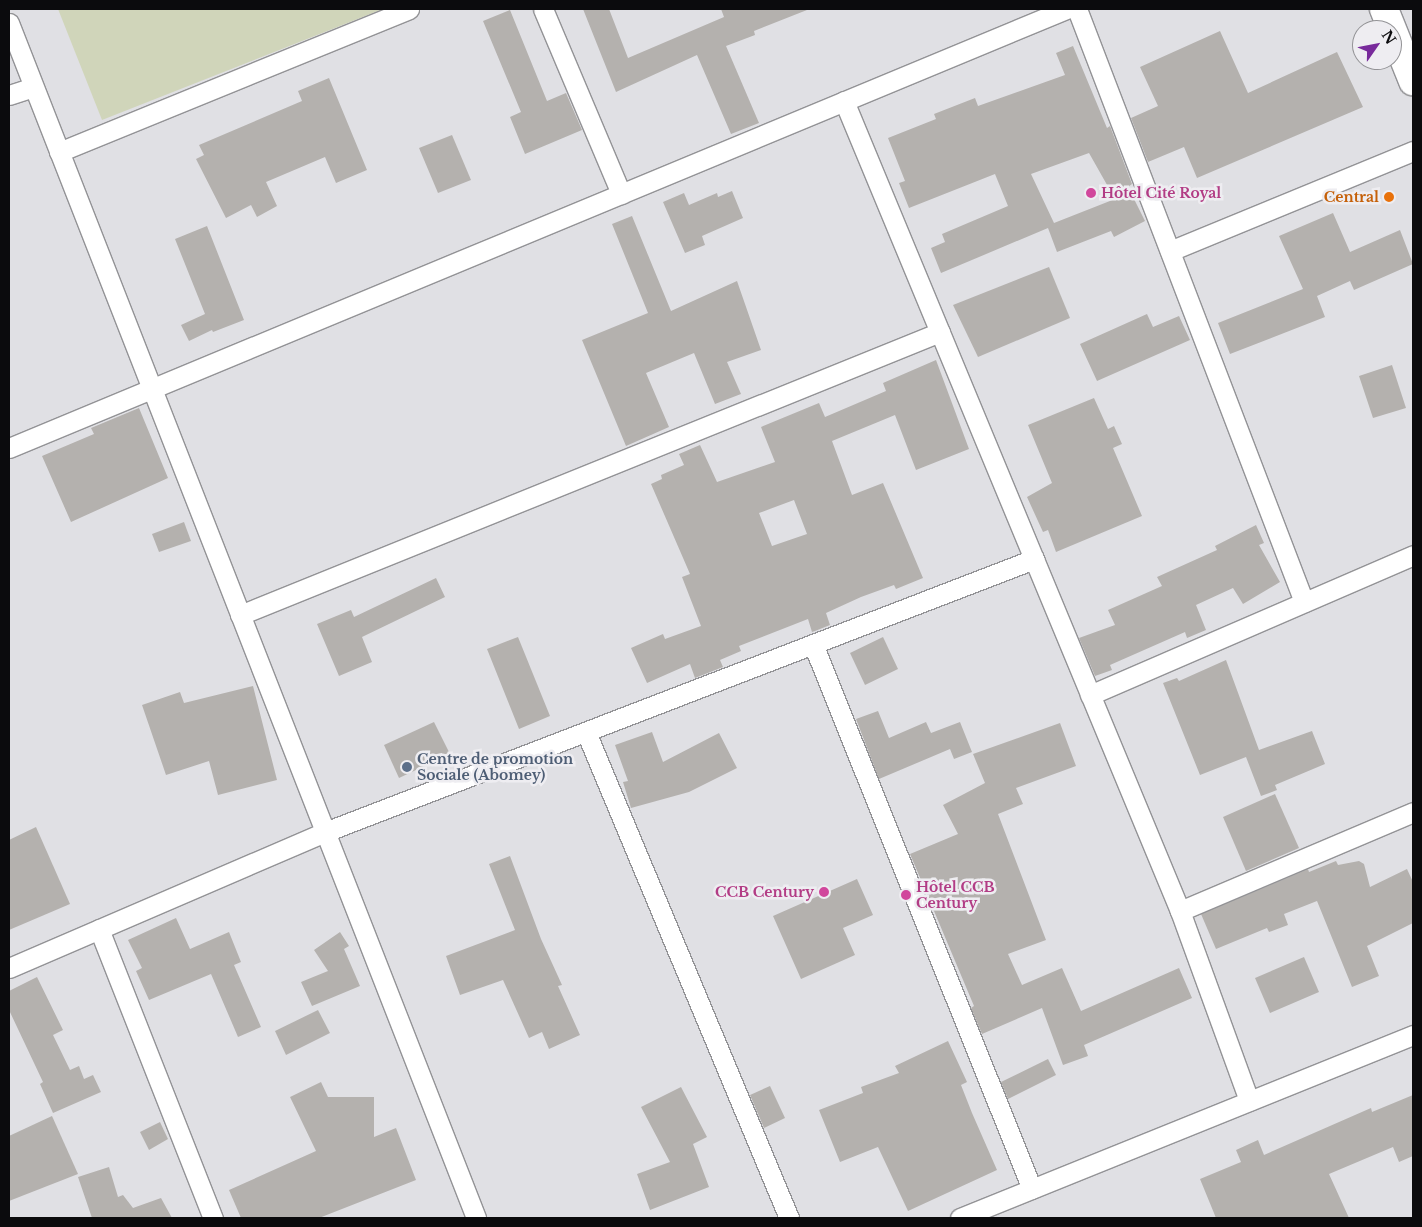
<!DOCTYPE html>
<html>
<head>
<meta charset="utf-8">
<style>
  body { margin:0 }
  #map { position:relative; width:1422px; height:1227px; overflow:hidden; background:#e0e0e4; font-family:"Libre Baskerville",serif }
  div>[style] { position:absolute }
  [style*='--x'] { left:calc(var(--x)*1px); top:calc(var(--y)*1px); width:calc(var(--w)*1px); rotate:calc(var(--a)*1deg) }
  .green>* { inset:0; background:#d0d5ba }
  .building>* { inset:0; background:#b4b1ae }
  .roads { filter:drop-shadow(1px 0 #939396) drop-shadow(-1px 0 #939396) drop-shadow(0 1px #939396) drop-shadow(0 -1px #939396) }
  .street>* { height:19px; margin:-9.5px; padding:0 9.5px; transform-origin:9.5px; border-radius:9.5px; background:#fff }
  .secondary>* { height:28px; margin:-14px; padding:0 14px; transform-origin:14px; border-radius:14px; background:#fff }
  .dots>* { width:14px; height:14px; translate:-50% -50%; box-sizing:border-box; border:2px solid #eeedf1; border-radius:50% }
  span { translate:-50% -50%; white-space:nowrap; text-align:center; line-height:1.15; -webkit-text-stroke:5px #eeedf1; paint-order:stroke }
  .hotel-label { font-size:14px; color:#b23c85; font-weight:700 }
  .left { translate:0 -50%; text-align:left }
  .right { translate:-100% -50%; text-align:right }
  .food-label { font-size:14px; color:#c56008; font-weight:700 }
  .service-label { font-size:14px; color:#4e5e75; font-weight:700 }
  .frame { position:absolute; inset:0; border:10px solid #0b0b0d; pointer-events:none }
  .north { position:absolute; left:1352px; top:20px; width:50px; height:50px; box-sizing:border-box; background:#eeedf1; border:1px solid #939396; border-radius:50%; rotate:57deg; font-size:14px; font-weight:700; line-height:20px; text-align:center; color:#0b0b0d }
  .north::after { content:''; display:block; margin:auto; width:18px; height:22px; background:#782a9b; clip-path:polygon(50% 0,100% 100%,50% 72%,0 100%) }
</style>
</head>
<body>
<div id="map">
  <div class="green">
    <i style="clip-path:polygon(58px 9px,383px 9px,102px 120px)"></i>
  </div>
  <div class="building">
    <i style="clip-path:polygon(583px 9px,609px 9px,628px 58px,724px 17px,721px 9px,807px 10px,754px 31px,755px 35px,726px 46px,759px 123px,731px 134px,697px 55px,616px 92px)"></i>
    <i style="clip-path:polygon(510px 10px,547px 101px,566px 93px,582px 130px,525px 154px,510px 117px,521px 112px,483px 21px)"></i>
    <i style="clip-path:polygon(1220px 31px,1248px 93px,1337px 52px,1363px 107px,1197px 178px,1184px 147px,1148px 162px,1131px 118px,1158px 106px,1140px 67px)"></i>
    <i style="clip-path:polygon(evenodd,1073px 46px,1107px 128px,1110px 126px,1132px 184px,1128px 187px,1145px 221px,1114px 237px,1111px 231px,1057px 252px,1048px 228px,941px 273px,931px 248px,945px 242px,942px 234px,1008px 206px,995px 174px,909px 208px,899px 183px,905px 181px,888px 138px,936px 119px,934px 114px,975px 98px,978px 106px,1065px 75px,1056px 53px,1073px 46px,1089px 153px,1115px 199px,1054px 223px,1031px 174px,1089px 153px)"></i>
    <i style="clip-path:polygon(329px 78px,367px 170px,336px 183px,325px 157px,266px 182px,277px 206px,257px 217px,251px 205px,226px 218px,196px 159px,204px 155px,199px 145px,302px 101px,298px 91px)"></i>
    <i style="clip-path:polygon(452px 135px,471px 180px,438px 193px,419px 148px)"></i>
    <i style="clip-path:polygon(732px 191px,743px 218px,702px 236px,705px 245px,685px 253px,663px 202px,684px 193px,689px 205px,717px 193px,718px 197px)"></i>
    <i style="clip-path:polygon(1333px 213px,1350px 252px,1400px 230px,1413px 264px,1354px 290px,1350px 281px,1317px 296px,1325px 317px,1230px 354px,1218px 323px,1303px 289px,1279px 236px)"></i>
    <i style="clip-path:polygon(632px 216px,671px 311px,737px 281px,761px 350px,727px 362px,741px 394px,715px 404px,694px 353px,646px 373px,669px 427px,626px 446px,582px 340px,648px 313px,612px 224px)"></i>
    <i style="clip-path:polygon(207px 226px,244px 320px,213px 332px,212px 330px,189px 341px,181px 325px,205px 314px,175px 239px)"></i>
    <i style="clip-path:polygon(1049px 267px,1070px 318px,978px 357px,953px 305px)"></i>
    <i style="clip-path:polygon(1147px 314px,1153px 327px,1179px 316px,1190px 340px,1097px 381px,1080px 344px)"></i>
    <i style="clip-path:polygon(evenodd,936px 360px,969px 449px,916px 470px,895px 415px,832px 441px,852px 495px,883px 483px,923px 578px,896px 589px,894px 585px,861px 597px,826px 613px,830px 625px,815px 631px,812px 632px,808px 619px,739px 646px,741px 651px,720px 660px,723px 667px,695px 678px,690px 664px,647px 683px,631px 648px,663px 634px,665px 639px,701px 626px,682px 577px,690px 574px,651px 484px,662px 479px,661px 475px,684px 465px,679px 454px,700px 445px,717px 482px,775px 462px,761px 427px,819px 403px,825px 417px,886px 391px,883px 383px,936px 360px,794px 500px,807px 534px,772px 546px,759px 513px,794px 500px)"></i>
    <i style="clip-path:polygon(1392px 365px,1406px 408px,1373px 418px,1359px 376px)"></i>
    <i style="clip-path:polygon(1094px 398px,1108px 429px,1114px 426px,1122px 444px,1113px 448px,1142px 516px,1056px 552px,1048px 530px,1043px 532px,1027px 497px,1052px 483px,1028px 425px)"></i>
    <i style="clip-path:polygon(139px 408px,168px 478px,71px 522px,42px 456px,94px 434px,91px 428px)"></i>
    <i style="clip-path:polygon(184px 522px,191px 541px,159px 552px,152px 534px)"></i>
    <i style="clip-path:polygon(1256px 525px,1264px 543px,1259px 545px,1280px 582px,1243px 604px,1233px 588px,1196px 605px,1206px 630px,1187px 638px,1185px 632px,1110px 665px,1112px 670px,1095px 676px,1079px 638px,1115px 625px,1108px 610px,1162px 586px,1157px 577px,1217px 550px,1215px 546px)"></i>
    <i style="clip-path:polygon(436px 578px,445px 597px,362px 637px,372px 662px,339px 676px,317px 624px,351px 610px,354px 617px)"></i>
    <i style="clip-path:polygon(518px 637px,550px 716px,519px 729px,487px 649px)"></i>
    <i style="clip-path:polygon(883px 637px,898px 669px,865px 685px,850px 653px)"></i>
    <i style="clip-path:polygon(1226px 660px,1259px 750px,1312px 731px,1325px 764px,1275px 785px,1277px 790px,1261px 796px,1246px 757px,1200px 775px,1163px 683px,1177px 678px,1179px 681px)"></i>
    <i style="clip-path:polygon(253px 686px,277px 780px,218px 795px,209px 761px,166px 775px,142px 705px,180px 692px,184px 703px)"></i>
    <i style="clip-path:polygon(878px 711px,889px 738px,926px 722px,931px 733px,960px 722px,972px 752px,954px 759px,950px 749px,879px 779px,856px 719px)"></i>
    <i style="clip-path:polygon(434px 722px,450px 754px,399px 778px,384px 745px)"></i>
    <i style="clip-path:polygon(1060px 723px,1076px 766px,1016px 788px,1023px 804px,998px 814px,1046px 940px,1008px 954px,1022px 985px,1062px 968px,1081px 1011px,1179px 968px,1192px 998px,1084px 1045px,1088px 1056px,1063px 1065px,1042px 1008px,982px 1034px,971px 1008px,974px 1006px,910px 854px,958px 834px,943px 805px,985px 783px,973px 754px)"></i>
    <i style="clip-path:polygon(652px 732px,663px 762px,719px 733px,737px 768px,689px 792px,631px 808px,623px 782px,628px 781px,615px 745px)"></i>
    <i style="clip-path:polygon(1275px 794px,1299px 848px,1246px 871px,1223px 817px)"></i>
    <i style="clip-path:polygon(36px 827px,70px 904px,9px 930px,9px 840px)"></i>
    <i style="clip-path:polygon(510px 856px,541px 939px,562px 985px,558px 986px,580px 1035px,549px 1049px,542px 1032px,529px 1038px,503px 980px,460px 995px,446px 956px,515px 930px,489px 864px)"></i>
    <i style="clip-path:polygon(1336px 861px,1338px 865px,1359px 861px,1364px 864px,1370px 887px,1407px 869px,1413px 882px,1413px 923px,1367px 946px,1379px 976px,1352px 987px,1317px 901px,1284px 914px,1288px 925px,1269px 932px,1267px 928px,1216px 949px,1201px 914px,1308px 869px,1309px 872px)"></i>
    <i style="clip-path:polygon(857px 879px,873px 915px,843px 928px,855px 955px,801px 979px,773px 916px)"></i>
    <i style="clip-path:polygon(176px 918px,190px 949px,229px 932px,241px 962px,234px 965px,261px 1027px,238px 1037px,211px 974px,149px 1000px,136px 971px,142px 968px,128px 940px)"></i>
    <i style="clip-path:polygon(340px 932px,349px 946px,344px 949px,360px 986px,312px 1006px,301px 982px,328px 971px,314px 950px)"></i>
    <i style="clip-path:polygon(1304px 957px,1319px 992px,1270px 1013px,1255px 978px)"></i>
    <i style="clip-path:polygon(37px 977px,63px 1030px,53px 1035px,70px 1070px,79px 1066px,84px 1079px,93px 1075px,101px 1092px,53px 1113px,40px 1084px,43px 1082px,9px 1010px,9px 991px)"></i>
    <i style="clip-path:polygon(318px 1010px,330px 1033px,286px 1055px,275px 1031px)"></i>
    <i style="clip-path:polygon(948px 1041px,967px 1082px,961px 1085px,972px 1113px,997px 1170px,908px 1211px,878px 1147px,840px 1162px,819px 1110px,863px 1093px,861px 1087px,899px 1073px,895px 1066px)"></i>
    <i style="clip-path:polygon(1048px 1059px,1056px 1075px,1008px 1099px,1001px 1082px)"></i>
    <i style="clip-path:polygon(321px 1082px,328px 1097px,374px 1097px,374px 1137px,396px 1128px,416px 1180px,319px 1218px,241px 1218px,229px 1190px,316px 1151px,290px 1097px)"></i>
    <i style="clip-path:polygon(770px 1086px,785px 1118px,764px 1128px,750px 1095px)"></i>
    <i style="clip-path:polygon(681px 1087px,707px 1137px,693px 1144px,709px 1187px,650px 1210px,637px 1174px,670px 1162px,641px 1107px)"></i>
    <i style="clip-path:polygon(1413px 1095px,1413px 1156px,1399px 1162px,1393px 1147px,1329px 1174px,1349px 1218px,1216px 1218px,1200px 1179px,1241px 1162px,1236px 1150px,1258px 1140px,1264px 1155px,1371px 1108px,1372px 1112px)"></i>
    <i style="clip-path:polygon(52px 1116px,78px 1174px,9px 1201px,9px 1136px)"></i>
    <i style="clip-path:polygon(160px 1122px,168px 1139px,149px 1150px,140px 1132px)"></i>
    <i style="clip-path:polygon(109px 1167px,118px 1197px,123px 1195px,133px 1208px,161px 1198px,172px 1218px,92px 1218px,78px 1177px)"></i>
  </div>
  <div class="roads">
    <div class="street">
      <i style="--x:543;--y:9;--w:201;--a:67.1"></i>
      <i style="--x:1077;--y:9;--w:635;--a:69.05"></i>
      <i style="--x:9;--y:23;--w:1283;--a:68.65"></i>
      <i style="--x:9;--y:95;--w:25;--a:-18"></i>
      <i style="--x:844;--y:101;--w:877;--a:67.47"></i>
      <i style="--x:1180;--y:911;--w:202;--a:70"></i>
      <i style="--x:59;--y:152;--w:378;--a:-22.2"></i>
      <i style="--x:1170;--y:251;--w:263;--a:-22.4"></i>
      <i style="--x:9;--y:448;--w:1145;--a:-22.55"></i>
      <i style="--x:240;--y:615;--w:755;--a:-22.01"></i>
      <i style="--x:813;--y:644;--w:587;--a:68.11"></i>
      <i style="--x:1090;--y:695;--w:352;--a:-23.4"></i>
      <i style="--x:586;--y:732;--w:527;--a:67.33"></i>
      <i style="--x:1180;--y:911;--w:253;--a:-23"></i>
      <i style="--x:99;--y:929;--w:311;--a:68.5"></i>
      <i style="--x:9;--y:968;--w:344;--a:-23.3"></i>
      <i style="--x:325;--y:832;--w:760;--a:-21.06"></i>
      <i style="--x:960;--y:1218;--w:489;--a:-22"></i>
    </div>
    <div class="secondary">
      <i style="--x:1384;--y:9;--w:78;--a:68.1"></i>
    </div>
  </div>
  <div class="dots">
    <i style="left:1091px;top:193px;background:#d1479c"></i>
    <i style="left:1389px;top:197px;background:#e8710a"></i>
    <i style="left:407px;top:767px;background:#5c6f8a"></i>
    <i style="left:824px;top:892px;background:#d1479c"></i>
    <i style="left:906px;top:895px;background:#d1479c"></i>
  </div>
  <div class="hotel-label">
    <span class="left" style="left:1101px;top:193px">Hôtel Cité Royal</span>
    <span class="left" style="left:916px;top:895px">Hôtel CCB<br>Century</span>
    <span class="right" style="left:814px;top:892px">CCB Century</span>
  </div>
  <div class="food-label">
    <span class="right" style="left:1379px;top:197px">Central</span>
  </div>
  <div class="service-label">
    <span class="left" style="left:417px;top:767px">Centre de promotion<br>Sociale (Abomey)</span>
  </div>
  <div class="frame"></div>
  <div class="north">N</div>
</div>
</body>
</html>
